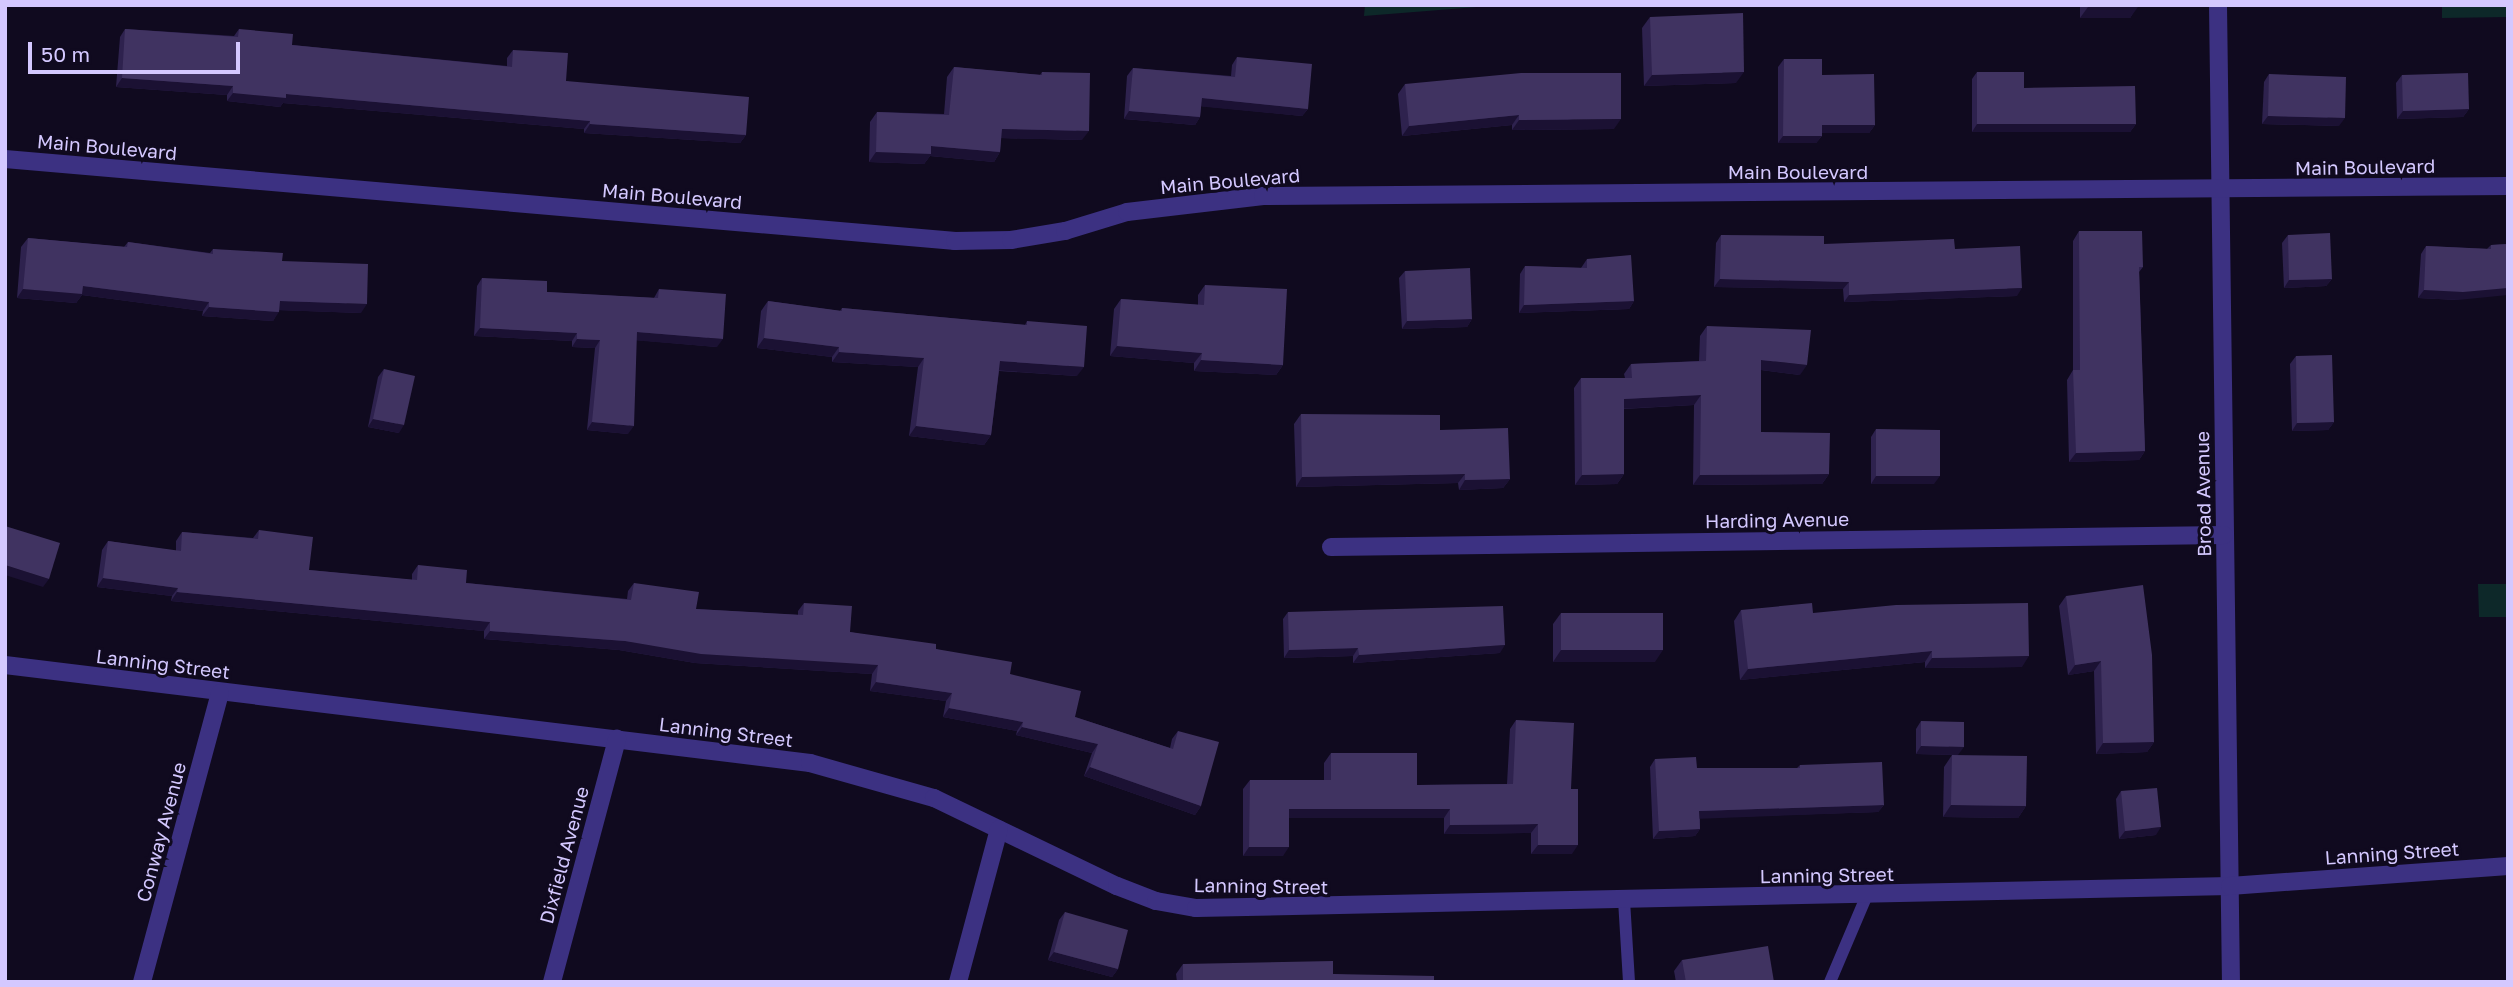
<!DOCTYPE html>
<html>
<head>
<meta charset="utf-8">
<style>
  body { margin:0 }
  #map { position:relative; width:2513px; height:987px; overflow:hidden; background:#100a1f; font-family:"Golos Text",sans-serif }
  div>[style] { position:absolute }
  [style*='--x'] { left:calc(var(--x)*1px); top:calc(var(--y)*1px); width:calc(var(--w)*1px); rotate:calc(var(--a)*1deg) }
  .green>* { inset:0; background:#0d2829 }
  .service>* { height:12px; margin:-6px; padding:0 6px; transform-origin:6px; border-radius:6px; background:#3c3182 }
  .minor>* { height:18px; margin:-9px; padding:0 9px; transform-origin:9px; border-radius:9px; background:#3c3182 }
  .wall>* { inset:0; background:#2e224e }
  .shaded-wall>* { inset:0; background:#1b1133 }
  .building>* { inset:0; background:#403361 }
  span { translate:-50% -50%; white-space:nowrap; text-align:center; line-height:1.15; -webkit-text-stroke:6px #100a1f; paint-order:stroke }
  .street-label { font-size:19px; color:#d4c8ff }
  .frame { position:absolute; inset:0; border:7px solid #d4c8ff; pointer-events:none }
  .scale { position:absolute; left:28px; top:42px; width:212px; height:32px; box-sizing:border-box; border:4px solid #d4c8ff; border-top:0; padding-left:9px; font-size:21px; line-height:24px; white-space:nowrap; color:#d4c8ff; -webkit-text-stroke:5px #100a1f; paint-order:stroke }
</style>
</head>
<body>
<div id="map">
  <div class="green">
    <i style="clip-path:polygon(1365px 5px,1502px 5px,1364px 16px)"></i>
    <i style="clip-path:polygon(2442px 5px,2508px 5px,2508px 17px,2442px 18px)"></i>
    <i style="clip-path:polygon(2478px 584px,2508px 584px,2508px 617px,2479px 617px)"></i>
  </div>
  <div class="service">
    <i style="--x:1624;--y:900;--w:82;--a:86.5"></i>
    <i style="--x:1830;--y:982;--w:95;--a:-67"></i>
  </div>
  <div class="minor">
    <i style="--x:2218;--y:5;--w:977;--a:89.24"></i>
    <i style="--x:5;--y:159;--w:954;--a:4.93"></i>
    <i style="--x:955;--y:241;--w:56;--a:-1"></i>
    <i style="--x:1011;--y:240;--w:55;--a:-9.5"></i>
    <i style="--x:1065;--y:231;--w:65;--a:-17"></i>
    <i style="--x:1127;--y:212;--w:137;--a:-6.7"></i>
    <i style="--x:1263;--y:196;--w:1245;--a:-0.46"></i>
    <i style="--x:1331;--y:547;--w:893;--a:-0.77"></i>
    <i style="--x:5;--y:665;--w:811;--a:6.94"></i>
    <i style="--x:810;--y:763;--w:129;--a:15.8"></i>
    <i style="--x:934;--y:798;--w:203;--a:25.7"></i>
    <i style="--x:1117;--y:886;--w:42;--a:21"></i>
    <i style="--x:1156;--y:901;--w:41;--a:9.9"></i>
    <i style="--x:1196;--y:908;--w:1034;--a:-1.22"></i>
    <i style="--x:2230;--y:886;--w:279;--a:-4.1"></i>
    <i style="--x:142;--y:982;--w:299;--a:-74.9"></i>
    <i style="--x:552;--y:982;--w:252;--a:-75"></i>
    <i style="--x:958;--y:982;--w:158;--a:-75"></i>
  </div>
  <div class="wall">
    <i style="clip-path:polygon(2080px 5px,2138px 5px,2130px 18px,2080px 18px)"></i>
    <i style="clip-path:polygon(1650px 17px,1736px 83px,1644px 86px,1642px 28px)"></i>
    <i style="clip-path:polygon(125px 29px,234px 36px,239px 29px,292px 45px,507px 66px,507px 58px,513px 50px,566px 81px,746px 135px,740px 143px,584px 133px,584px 129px,283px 103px,280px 107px,227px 101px,227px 95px,116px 87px,120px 37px)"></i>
    <i style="clip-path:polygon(1237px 57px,1308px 109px,1302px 116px,1201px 106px,1200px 117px,1195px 125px,1124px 119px,1127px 76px,1133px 68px,1231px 76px,1232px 65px)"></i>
    <i style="clip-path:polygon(1784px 59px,1822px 75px,1875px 125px,1869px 133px,1822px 133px,1822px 136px,1816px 143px,1778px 143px,1778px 67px)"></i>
    <i style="clip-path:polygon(954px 67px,1040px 75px,1042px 72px,1082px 140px,1001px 138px,1000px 152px,994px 162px,930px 156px,924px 164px,869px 162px,870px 122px,877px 112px,944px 114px,947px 77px)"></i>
    <i style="clip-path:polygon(1977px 72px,2024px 88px,2136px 124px,2130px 132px,1972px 132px,1972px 79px)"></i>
    <i style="clip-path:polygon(2269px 74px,2339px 126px,2262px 124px,2264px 82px)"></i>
    <i style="clip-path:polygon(2402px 75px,2469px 109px,2463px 117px,2397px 119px,2396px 83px)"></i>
    <i style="clip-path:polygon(1405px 84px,1614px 129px,1512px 130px,1512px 125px,1402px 136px,1398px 94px)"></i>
    <i style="clip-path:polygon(2079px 231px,2143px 267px,2139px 272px,2145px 451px,2139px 460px,2069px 462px,2067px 380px,2073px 370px,2073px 241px)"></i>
    <i style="clip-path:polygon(1721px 235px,1824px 244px,1955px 249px,2017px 296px,1844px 302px,1843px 289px,1714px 287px,1716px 243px)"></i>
    <i style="clip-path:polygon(2288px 235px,2332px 279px,2326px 286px,2284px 288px,2282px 243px)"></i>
    <i style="clip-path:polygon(28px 238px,124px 247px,128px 242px,210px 253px,213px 249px,282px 261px,361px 313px,279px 310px,273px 321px,202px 316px,203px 311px,82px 295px,76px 303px,17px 298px,21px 247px)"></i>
    <i style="clip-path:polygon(2508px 244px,2458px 300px,2418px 298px,2421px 254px,2426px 246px,2487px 249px,2491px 245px)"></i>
    <i style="clip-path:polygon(1587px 259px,1634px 301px,1629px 309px,1519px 313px,1520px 274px,1525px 266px,1581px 268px)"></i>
    <i style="clip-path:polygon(1405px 271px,1472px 319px,1467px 327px,1402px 329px,1399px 278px)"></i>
    <i style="clip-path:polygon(482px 278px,547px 292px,654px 298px,659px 289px,717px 347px,636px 340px,628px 434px,587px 430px,595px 348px,572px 347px,572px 341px,474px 336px,477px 286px)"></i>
    <i style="clip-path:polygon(1205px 285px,1283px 365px,1276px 375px,1194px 371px,1194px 363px,1110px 356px,1114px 309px,1121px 299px,1198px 305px,1198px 295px)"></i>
    <i style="clip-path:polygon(768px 301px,840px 311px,842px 308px,1025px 325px,1027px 321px,1077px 376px,999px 371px,991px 435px,984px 445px,909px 436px,918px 367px,832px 362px,832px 357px,757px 348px,761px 311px)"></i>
    <i style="clip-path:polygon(1707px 326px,1800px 375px,1761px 370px,1761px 432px,1829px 474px,1822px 484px,1693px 485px,1694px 405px,1624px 409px,1624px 474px,1617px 484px,1575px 485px,1574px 388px,1581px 378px,1625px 378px,1624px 374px,1631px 364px,1699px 361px,1700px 336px)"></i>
    <i style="clip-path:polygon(2296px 356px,2334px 422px,2328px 430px,2292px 431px,2290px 364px)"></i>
    <i style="clip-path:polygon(384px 369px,399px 433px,368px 427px,378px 377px)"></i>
    <i style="clip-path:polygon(1301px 414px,1440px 430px,1510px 479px,1503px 488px,1459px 490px,1458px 483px,1296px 487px,1294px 424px)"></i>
    <i style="clip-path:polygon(1876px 429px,1934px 484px,1871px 484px,1871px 437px)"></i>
    <i style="clip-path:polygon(259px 530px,309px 570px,412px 580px,412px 574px,418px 565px,466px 583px,627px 599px,628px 591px,634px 583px,696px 609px,798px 615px,798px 611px,804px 603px,850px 632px,936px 649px,1010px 674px,1075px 717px,1170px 748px,1172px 739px,1178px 731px,1201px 806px,1195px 815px,1084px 776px,1092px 753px,1016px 735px,1017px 731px,943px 717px,946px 701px,870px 691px,872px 674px,695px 663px,619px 650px,484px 639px,484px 631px,171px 601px,172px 596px,97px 587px,102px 550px,108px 541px,176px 551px,176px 541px,182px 532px,253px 538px)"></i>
    <i style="clip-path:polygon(2066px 596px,2154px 742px,2147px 752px,2096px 754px,2094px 671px,2068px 675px,2059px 606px)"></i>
    <i style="clip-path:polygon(1741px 610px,1813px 613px,2022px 667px,1925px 668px,1925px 662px,1740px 680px,1734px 621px)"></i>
    <i style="clip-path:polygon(1288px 612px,1500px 653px,1353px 663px,1353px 656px,1284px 658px,1283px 619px)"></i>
    <i style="clip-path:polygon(1561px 613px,1655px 662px,1553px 662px,1553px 624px)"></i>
    <i style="clip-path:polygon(1516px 720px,1571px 789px,1572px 854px,1531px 854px,1531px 833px,1444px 834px,1444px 818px,1289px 818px,1283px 856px,1243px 856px,1243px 789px,1250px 780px,1324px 780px,1324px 763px,1331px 753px,1417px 785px,1507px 784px,1510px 729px)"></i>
    <i style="clip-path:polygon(1921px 721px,1958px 755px,1916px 754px,1916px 729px)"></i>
    <i style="clip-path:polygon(1952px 755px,2026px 806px,2018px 818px,1943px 817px,1944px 767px)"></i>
    <i style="clip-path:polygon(1655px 759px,1697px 768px,1797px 768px,1800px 765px,1884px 805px,1878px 812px,1700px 818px,1700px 829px,1695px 836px,1653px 839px,1650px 767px)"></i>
    <i style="clip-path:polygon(2121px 791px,2156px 835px,2119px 839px,2116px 799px)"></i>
    <i style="clip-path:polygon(1065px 912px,1118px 969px,1112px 977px,1048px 960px,1059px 920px)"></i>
    <i style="clip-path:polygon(1682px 960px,1774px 982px,1676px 982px,1674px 971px)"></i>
    <i style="clip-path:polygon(1183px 964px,1333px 974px,1434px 982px,1177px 982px,1176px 974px)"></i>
  </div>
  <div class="shaded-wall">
    <i style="clip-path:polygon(2088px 7px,2138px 7px,2130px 18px,2080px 18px)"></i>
    <i style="clip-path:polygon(1744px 72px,1736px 83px,1644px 86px,1652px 75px)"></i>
    <i style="clip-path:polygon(122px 78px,233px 86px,227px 95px,116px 87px)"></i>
    <i style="clip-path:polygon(233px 93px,286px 94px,590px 121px,584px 129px,283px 103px,280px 107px,227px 101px)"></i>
    <i style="clip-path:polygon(1202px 98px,1308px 109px,1302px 116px,1196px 106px)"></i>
    <i style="clip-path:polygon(2469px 109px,2463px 117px,2397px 119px,2403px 111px)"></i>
    <i style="clip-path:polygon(1129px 111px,1200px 117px,1195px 125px,1124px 119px)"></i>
    <i style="clip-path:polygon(1519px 115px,1512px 125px,1402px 136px,1409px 126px)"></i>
    <i style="clip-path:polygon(2268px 116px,2345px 118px,2339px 126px,2262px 124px)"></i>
    <i style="clip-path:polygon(1621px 119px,1614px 129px,1512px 130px,1519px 120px)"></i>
    <i style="clip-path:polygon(590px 124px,746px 135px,740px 143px,584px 133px)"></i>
    <i style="clip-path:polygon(1977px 124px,2136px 124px,2130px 132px,1972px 132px)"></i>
    <i style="clip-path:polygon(1822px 125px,1875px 125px,1869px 133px,1816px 133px)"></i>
    <i style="clip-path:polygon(1002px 129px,1089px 131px,1082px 140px,996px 138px)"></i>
    <i style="clip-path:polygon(1783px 136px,1822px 136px,1816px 143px,1778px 143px)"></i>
    <i style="clip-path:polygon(931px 146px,1000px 152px,994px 162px,930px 156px,924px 164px,869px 162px,876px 152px)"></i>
    <i style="clip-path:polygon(1720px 279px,1849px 282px,1843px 289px,1714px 287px)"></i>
    <i style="clip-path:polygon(2332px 279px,2326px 286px,2284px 288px,2289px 280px)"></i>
    <i style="clip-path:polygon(83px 286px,209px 302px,203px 311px,82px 295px,76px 303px,17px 298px,23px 289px)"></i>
    <i style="clip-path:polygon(2022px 288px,2017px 296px,1844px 302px,1849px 295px)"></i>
    <i style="clip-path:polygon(2508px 288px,2508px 295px,2458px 300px,2418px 298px,2424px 290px)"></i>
    <i style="clip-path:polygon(280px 301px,367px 304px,361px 313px,273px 310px)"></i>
    <i style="clip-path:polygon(1634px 301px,1629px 309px,1519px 313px,1524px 305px)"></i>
    <i style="clip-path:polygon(209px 307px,279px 312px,273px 321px,202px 316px)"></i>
    <i style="clip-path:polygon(1472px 319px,1467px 327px,1402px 329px,1407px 321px)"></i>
    <i style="clip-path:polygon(480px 328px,577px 333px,572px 341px,474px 336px)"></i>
    <i style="clip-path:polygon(637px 332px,723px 339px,717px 347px,631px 340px)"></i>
    <i style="clip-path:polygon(764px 338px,839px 347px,832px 357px,757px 348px)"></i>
    <i style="clip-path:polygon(577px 339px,600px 340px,595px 348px,572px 347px)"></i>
    <i style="clip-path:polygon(1117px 346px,1202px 353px,1194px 363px,1110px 356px)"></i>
    <i style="clip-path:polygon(839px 352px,924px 358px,918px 367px,832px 362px)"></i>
    <i style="clip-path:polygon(1201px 360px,1283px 365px,1276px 375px,1194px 371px)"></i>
    <i style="clip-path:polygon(1761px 360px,1807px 365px,1800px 375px,1754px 369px)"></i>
    <i style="clip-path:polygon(1000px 361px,1084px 367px,1077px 376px,993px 370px)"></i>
    <i style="clip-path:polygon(1701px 395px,1694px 405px,1617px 409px,1624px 399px)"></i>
    <i style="clip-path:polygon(373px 419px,404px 425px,399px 433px,368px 427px)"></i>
    <i style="clip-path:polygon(592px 422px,634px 426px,628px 434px,587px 430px)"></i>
    <i style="clip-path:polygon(2334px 422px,2328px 430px,2292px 431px,2297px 423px)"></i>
    <i style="clip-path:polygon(916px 426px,991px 435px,984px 445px,909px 436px)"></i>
    <i style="clip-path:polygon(2145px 451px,2139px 460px,2069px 462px,2076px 453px)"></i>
    <i style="clip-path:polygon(1465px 474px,1458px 483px,1296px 487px,1302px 477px)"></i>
    <i style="clip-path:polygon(1624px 474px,1617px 484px,1575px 485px,1582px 475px)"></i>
    <i style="clip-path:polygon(1829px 474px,1822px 484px,1693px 485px,1700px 475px)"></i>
    <i style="clip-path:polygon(1876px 476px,1940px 476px,1934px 484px,1871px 484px)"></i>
    <i style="clip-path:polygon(1510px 479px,1503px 488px,1459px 490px,1465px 480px)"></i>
    <i style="clip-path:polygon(5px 565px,49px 579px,43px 587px,5px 575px)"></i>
    <i style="clip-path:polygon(103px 578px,178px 588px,172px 596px,97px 587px)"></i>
    <i style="clip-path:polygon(177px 592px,490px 622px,484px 631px,171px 601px)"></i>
    <i style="clip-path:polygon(490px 631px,625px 641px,878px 665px,872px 674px,695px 663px,619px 650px,484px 639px)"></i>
    <i style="clip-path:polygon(1505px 645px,1500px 653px,1353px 663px,1359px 655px)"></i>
    <i style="clip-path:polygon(1358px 648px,1353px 656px,1284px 658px,1289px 650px)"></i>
    <i style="clip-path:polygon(1561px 650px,1663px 650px,1655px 662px,1553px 662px)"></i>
    <i style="clip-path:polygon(1932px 651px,1925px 662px,1740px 680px,1748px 669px)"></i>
    <i style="clip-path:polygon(2029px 656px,2022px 667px,1925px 668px,1932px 658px)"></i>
    <i style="clip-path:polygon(2101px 661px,2094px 671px,2068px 675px,2075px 665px)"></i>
    <i style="clip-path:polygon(876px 682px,952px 693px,946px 701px,870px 691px)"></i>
    <i style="clip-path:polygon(949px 708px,1023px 722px,1017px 731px,943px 717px)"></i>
    <i style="clip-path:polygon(1022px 727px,1098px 744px,1092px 753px,1016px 735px)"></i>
    <i style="clip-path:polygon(2154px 742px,2147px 752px,2096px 754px,2103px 743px)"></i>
    <i style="clip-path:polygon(1921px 746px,1964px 747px,1958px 755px,1916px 754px)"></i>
    <i style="clip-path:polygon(1090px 767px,1201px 806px,1195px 815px,1084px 776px)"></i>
    <i style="clip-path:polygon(1884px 805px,1878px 812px,1694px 819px,1699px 811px)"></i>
    <i style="clip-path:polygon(1951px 805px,2026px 806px,2018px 818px,1943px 817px)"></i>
    <i style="clip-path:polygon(1289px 809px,1450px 809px,1444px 818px,1283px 818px)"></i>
    <i style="clip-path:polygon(1538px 824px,1531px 833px,1444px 834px,1450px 825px)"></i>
    <i style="clip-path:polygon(2161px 827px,2156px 835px,2119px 839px,2125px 831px)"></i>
    <i style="clip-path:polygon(1700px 829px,1695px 836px,1653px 839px,1659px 831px)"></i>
    <i style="clip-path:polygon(1538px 845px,1578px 845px,1572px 854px,1531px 854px)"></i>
    <i style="clip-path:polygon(1249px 847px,1289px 847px,1283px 856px,1243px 856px)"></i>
    <i style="clip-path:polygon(1054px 952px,1118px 969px,1112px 977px,1048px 960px)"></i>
  </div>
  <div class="building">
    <i style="clip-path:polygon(2088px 5px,2138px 5px,2138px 7px,2088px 7px)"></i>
    <i style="clip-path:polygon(1743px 13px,1744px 72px,1652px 75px,1650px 17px)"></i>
    <i style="clip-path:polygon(125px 29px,238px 37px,239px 29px,293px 34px,292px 45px,512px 67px,513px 50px,568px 53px,566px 81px,749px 97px,746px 135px,590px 124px,590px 121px,286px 94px,286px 98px,233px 93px,233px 86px,122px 78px)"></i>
    <i style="clip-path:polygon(1237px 57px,1312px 64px,1308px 109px,1202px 98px,1200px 117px,1129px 111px,1133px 68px,1235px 77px)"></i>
    <i style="clip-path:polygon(1784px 59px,1822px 59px,1822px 75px,1874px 74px,1875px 125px,1822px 125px,1822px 136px,1783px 136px)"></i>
    <i style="clip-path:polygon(954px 67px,1042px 75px,1042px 72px,1090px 73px,1089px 131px,1002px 129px,1000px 152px,931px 146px,931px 154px,876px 152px,877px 112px,949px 115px)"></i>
    <i style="clip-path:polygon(1977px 72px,2024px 72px,2024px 88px,2135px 86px,2136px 124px,1977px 124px)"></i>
    <i style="clip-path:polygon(1521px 73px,1621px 73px,1621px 119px,1519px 120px,1519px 115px,1409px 126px,1405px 84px)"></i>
    <i style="clip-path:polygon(2468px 73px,2469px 109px,2403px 111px,2402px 75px)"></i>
    <i style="clip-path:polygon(2269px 74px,2346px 77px,2345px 118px,2268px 116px)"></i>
    <i style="clip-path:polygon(2079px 231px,2142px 231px,2143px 267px,2139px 267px,2145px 451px,2076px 453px,2073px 370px,2080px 370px)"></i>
    <i style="clip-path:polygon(2330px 233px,2332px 279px,2289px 280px,2288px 235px)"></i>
    <i style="clip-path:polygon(1721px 235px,1824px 236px,1824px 244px,1954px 239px,1955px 249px,2020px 246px,2022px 288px,1849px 295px,1849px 282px,1720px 279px)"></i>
    <i style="clip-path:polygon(28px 238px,127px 247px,128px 242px,213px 254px,213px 249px,283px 253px,282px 261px,368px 264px,367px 304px,280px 301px,279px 312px,209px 307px,209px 302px,83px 286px,82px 294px,23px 289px)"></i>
    <i style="clip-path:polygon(2508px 244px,2508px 288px,2463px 292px,2424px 290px,2426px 246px,2491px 249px,2491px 245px)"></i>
    <i style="clip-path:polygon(1631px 255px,1634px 301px,1524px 305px,1525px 266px,1587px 268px,1587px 259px)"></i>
    <i style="clip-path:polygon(1470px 268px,1472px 319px,1407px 321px,1405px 271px)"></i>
    <i style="clip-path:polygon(482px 278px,547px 281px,547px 292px,658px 298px,659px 289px,726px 294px,723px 339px,637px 332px,634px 426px,592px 422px,600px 340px,577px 339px,577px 333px,480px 328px)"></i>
    <i style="clip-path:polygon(1205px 285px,1287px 289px,1283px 365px,1201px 360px,1202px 353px,1117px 346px,1121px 299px,1204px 305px)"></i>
    <i style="clip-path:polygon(768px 301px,842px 311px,842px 308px,1027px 325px,1027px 321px,1087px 326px,1084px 367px,1000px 361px,991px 435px,916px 426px,924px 358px,839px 352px,839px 347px,764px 338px)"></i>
    <i style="clip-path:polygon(1707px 326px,1811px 330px,1807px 365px,1761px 360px,1761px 432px,1830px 433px,1829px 474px,1700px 475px,1701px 395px,1624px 399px,1624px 474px,1582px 475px,1581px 378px,1632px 378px,1631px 364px,1706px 361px)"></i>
    <i style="clip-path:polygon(2332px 355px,2334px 422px,2297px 423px,2296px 356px)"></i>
    <i style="clip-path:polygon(384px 369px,415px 376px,404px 425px,373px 419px)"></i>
    <i style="clip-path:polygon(1301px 414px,1440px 415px,1440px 430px,1508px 428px,1510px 479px,1465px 480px,1465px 474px,1302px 477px)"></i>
    <i style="clip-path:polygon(1876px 429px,1940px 430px,1940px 476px,1876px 476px)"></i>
    <i style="clip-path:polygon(5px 526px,60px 543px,49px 579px,5px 565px)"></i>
    <i style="clip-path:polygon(259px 530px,313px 537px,309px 570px,417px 580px,418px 565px,467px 570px,466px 583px,631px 600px,634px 583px,699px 592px,696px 609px,803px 615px,804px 603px,852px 606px,850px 632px,936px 644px,936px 649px,1012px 662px,1010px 674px,1081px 691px,1075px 717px,1173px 749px,1178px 731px,1219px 742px,1201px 806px,1090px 767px,1098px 744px,1022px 727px,1023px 722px,949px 708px,952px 693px,876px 682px,878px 665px,701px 654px,625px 641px,490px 631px,490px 622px,177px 592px,178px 588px,103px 578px,108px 541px,181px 551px,182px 532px,258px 539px)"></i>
    <i style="clip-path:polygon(2143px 585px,2152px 655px,2154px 742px,2103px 743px,2101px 661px,2075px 665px,2066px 596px)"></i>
    <i style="clip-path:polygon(1812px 603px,1813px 613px,1896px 605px,2028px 603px,2029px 656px,1932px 658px,1932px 651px,1748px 669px,1741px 610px)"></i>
    <i style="clip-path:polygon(1503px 606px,1505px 645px,1359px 655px,1358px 648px,1289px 650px,1288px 612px)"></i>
    <i style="clip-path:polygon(1561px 613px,1663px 613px,1663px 650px,1561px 650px)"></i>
    <i style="clip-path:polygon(1516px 720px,1574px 723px,1571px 789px,1578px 789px,1578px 845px,1538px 845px,1538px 824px,1450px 825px,1450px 809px,1289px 809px,1289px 847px,1249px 847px,1250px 780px,1331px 780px,1331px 753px,1417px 753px,1417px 785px,1513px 784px)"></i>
    <i style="clip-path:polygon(1921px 721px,1964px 722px,1964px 747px,1921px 746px)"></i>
    <i style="clip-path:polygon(1952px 755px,2027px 756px,2026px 806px,1951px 805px)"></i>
    <i style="clip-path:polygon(1696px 757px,1697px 768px,1800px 768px,1800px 765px,1882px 762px,1884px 805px,1699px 811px,1700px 829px,1659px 831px,1655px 759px)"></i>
    <i style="clip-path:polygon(2157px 788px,2161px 827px,2125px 831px,2121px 791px)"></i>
    <i style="clip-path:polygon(1065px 912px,1128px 930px,1118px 969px,1054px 952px)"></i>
    <i style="clip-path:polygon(1768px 946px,1774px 982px,1686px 982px,1682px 960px)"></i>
    <i style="clip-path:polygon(1333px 961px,1333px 974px,1434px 976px,1434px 982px,1183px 982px,1183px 964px)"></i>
  </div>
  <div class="street-label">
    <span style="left:107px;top:147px;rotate:5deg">Main Boulevard</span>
    <span style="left:2365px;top:167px;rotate:-1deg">Main Boulevard</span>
    <span style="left:1798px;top:172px">Main Boulevard</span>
    <span style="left:1230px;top:181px;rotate:-5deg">Main Boulevard</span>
    <span style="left:672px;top:196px;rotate:5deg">Main Boulevard</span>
    <span style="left:2203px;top:494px;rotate:-91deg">Broad Avenue</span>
    <span style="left:1777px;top:520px;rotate:-1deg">Harding Avenue</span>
    <span style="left:163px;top:664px;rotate:7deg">Lanning Street</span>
    <span style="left:726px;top:732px;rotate:7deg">Lanning Street</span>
    <span style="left:161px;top:832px;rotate:-75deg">Conway Avenue</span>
    <span style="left:2392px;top:853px;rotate:-4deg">Lanning Street</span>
    <span style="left:564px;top:855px;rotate:-75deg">Dixfield Avenue</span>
    <span style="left:1827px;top:875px;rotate:-1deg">Lanning Street</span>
    <span style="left:1261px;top:886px;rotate:1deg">Lanning Street</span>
  </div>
  <div class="frame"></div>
  <div class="scale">50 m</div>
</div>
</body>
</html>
